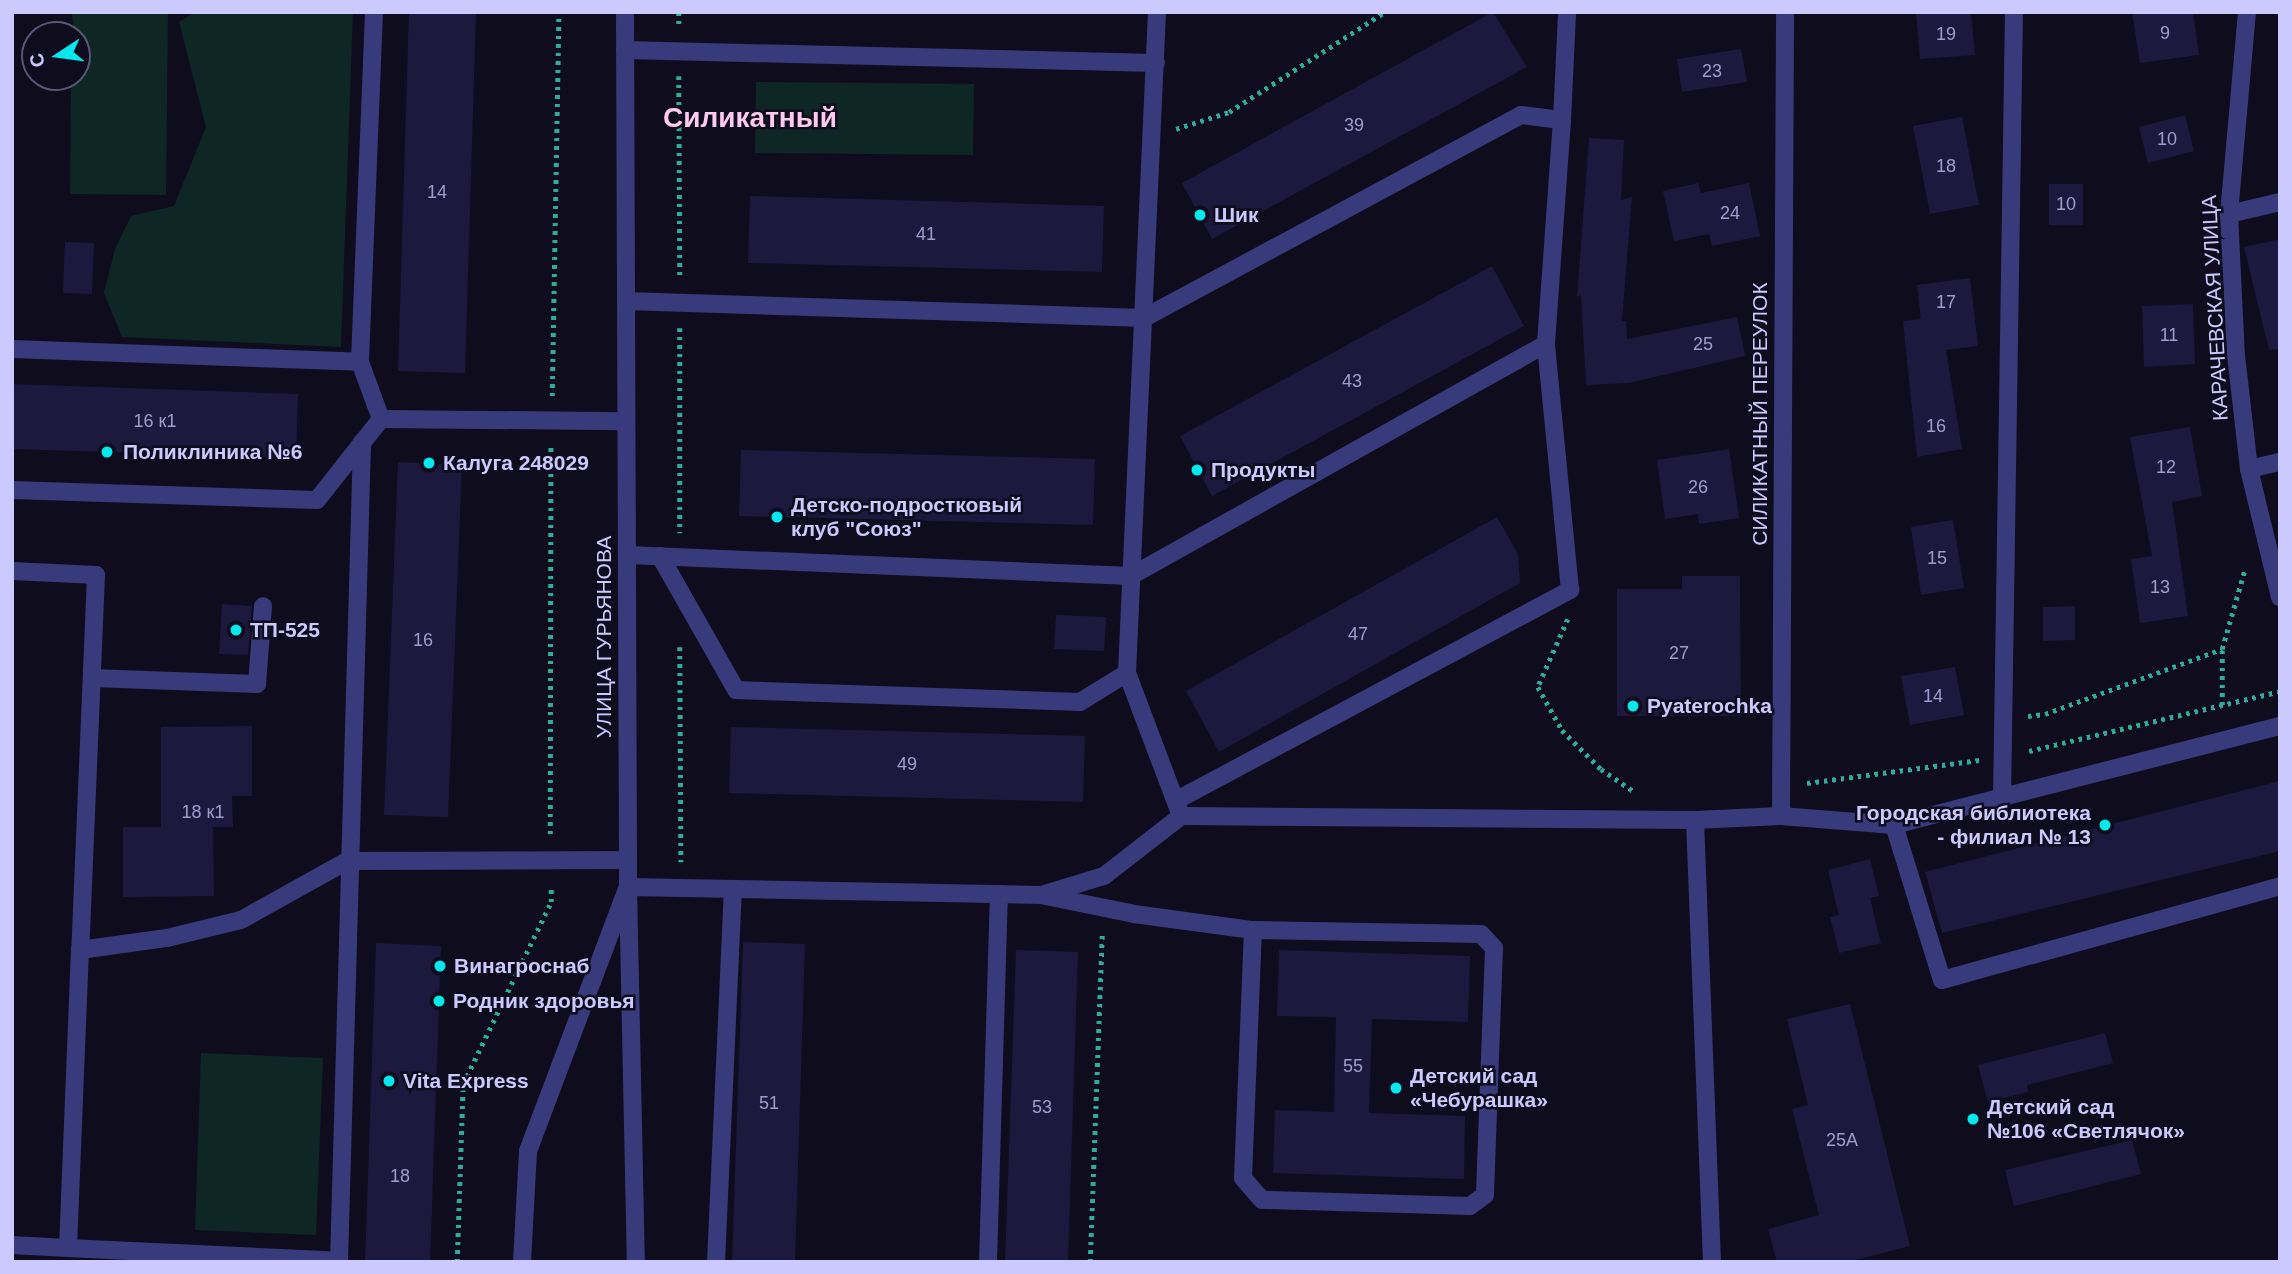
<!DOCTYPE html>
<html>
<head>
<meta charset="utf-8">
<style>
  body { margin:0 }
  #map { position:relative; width:2292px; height:1274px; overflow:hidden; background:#0e0c1d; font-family:Arial,sans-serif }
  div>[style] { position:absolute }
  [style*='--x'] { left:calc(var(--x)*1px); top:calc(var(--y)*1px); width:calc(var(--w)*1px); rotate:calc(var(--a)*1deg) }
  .green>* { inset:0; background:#0f2724 }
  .building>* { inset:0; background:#1d193e }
  .path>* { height:4.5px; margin-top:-2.25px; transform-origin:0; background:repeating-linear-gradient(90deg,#2fac9b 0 3.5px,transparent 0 8.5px) }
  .service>* { height:18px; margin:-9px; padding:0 9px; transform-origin:9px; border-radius:9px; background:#383b7b }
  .minor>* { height:18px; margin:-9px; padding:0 9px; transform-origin:9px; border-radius:9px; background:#383b7b }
  .tertiary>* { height:18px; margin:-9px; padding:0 9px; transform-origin:9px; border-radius:9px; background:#383b7b }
  .dots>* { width:19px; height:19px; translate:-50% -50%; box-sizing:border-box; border:4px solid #0e0c1d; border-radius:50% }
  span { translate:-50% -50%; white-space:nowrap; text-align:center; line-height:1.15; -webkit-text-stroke:5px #0e0c1d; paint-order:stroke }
  .number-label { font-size:18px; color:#a09dce }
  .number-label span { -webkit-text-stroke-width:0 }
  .poi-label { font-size:21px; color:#cbc9fe; font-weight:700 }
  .left { translate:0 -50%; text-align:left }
  .right { translate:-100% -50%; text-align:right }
  .street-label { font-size:21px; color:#cbc9fe }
  .district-label { font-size:28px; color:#fecbef; font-weight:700 }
  .frame { position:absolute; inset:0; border:14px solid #cbc9fe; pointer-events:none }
  .north { position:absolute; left:21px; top:21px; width:70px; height:70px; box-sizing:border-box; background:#0e0c1d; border:2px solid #5a5877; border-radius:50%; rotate:257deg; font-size:19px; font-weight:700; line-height:28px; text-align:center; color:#cbc9fe }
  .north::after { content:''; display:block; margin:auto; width:24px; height:32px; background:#05e8ee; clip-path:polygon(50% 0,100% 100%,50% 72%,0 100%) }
</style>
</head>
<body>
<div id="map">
  <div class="green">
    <i style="clip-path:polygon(72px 12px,168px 12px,166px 195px,70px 194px,71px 77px,77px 77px)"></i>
    <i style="clip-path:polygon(195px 12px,353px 12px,341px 347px,122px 337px,104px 293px,115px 249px,131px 216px,174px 206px,206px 127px,179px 22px)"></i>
    <i style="clip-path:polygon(756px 82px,974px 84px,973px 155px,755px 153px)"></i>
    <i style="clip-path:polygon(201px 1053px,323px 1058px,316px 1235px,195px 1230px)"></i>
  </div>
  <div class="building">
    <i style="clip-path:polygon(409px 12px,476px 12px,465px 373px,398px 371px)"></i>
    <i style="clip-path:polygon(1493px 12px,1527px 67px,1212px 239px,1182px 183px)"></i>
    <i style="clip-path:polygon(1916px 12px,1971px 12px,1975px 55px,1920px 59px)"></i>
    <i style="clip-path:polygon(2132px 12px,2193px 12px,2199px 55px,2140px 63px)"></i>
    <i style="clip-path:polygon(1741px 49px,1747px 82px,1682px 92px,1677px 59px)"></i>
    <i style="clip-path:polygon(2185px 115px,2194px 151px,2148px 163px,2139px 127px)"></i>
    <i style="clip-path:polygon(1962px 117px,1979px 205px,1930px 214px,1913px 126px)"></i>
    <i style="clip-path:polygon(1589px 138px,1624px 140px,1621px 200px,1632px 197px,1622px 321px,1626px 321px,1627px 339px,1737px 317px,1745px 356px,1629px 383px,1586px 385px,1581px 295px,1577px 297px)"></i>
    <i style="clip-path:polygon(1698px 183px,1701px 193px,1749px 183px,1760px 236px,1712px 246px,1709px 234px,1674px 241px,1663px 191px)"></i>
    <i style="clip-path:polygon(2049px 184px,2083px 184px,2083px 225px,2049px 225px)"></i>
    <i style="clip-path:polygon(750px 196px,1104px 206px,1102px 272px,748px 263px)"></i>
    <i style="clip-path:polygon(2280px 239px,2280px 349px,2269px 350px,2244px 247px)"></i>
    <i style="clip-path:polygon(65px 242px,94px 243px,92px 294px,63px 293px)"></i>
    <i style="clip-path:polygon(1492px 266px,1524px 326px,1212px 496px,1180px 436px)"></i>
    <i style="clip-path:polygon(1970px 278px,1978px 346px,1946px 350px,1962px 449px,1917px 457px,1903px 321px,1921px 319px,1917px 285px)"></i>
    <i style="clip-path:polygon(2193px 304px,2195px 364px,2144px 367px,2142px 306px)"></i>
    <i style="clip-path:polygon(12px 384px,298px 394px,296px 458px,12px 449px)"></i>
    <i style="clip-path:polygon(2190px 427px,2202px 496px,2172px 502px,2188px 616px,2140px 623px,2131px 559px,2152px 556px,2130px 437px)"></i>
    <i style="clip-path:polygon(1729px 449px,1739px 518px,1699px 524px,1698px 514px,1665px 519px,1657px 460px)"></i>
    <i style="clip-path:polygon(741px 450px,1095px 459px,1093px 525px,739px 516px)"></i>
    <i style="clip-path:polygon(398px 462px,462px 465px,448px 817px,384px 815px)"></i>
    <i style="clip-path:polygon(1497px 517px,1518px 554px,1520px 583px,1219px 752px,1186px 691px)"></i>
    <i style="clip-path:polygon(1953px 520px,1964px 588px,1921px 595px,1911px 527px)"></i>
    <i style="clip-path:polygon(1682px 576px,1740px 576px,1741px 716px,1617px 716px,1617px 589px,1682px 589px)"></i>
    <i style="clip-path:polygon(222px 604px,252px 606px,248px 655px,219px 654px)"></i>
    <i style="clip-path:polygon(2075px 606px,2075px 640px,2043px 641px,2043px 607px)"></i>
    <i style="clip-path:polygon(1056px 615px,1106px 617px,1104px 651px,1054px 649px)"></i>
    <i style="clip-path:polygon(1955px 667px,1964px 715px,1910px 725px,1901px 676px)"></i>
    <i style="clip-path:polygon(252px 726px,252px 796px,232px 796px,233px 827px,213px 827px,214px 896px,123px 897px,123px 827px,161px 827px,161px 727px)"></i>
    <i style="clip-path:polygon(731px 727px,1085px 736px,1083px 802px,729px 793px)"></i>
    <i style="clip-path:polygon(2280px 781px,2280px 851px,1942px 933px,1925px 872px)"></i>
    <i style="clip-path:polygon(1870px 859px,1879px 896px,1870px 898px,1881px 943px,1839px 953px,1830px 917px,1839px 915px,1828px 870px)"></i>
    <i style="clip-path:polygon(743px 942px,805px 944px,795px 1262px,732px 1262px)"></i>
    <i style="clip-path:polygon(376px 943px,441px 946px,430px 1262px,365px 1262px)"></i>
    <i style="clip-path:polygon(1016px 950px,1078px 952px,1068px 1262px,1005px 1262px)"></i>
    <i style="clip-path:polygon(1279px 950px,1470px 956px,1468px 1022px,1372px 1019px,1369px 1113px,1465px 1116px,1464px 1179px,1273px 1173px,1275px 1110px,1334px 1112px,1336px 1017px,1277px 1016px)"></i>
    <i style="clip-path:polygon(1850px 1004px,1910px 1246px,1848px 1262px,1777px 1262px,1768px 1229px,1819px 1215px,1792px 1109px,1808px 1105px,1787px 1019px)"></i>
    <i style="clip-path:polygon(2105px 1033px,2113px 1063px,2027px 1085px,2028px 1092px,1988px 1102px,1978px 1065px)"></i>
    <i style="clip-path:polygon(2132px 1140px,2141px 1174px,2014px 1206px,2005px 1170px)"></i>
  </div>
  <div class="path">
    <i style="--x:679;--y:12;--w:13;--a:90"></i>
    <i style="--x:679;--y:76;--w:201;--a:89.7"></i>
    <i style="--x:1176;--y:129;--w:56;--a:-17.8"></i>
    <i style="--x:1229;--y:112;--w:185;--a:-32.7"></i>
    <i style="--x:680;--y:328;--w:205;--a:90"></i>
    <i style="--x:552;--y:396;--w:384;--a:-89"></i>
    <i style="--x:1568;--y:619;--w:74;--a:113.8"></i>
    <i style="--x:1538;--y:687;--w:49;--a:60.8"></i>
    <i style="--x:1562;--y:730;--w:55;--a:45"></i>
    <i style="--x:1601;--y:769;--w:42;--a:34.4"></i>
    <i style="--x:680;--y:647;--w:215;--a:89.7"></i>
    <i style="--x:2222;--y:705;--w:56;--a:-90"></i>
    <i style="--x:2222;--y:649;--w:83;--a:-74"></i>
    <i style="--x:2028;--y:716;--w:17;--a:-7"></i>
    <i style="--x:2045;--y:714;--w:189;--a:-20.2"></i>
    <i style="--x:2029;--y:751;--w:258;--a:-13.4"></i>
    <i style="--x:1807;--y:783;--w:174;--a:-7.6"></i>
    <i style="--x:550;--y:834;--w:387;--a:-89.9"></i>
    <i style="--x:457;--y:1262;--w:178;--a:-88.1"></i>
    <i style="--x:463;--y:1084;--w:202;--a:-64.2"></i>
    <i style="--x:551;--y:902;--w:17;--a:-90"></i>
    <i style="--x:1090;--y:1262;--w:327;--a:-87.9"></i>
  </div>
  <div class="service">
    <i style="--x:374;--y:12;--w:350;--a:92.3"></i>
    <i style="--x:360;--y:362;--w:61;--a:69.8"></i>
    <i style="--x:381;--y:419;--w:245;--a:0.5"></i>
    <i style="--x:625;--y:50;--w:531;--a:1.4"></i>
    <i style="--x:1562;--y:120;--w:108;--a:-87.3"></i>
    <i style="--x:2229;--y:214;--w:52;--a:-13.2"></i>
    <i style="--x:626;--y:301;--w:518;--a:1.88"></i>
    <i style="--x:1144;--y:318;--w:428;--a:-28.3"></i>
    <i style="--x:1521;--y:115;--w:41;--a:7"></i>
    <i style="--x:1562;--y:120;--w:225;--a:94.1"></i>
    <i style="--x:1546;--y:344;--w:475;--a:150.8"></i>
    <i style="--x:1131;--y:576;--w:504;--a:-177.61"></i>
    <i style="--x:12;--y:349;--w:348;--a:2.1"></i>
    <i style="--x:2249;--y:469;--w:32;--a:-13"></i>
    <i style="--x:12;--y:490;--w:305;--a:1.9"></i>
    <i style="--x:317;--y:500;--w:103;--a:-51.7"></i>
    <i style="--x:660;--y:556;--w:154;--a:60.4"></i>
    <i style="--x:736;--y:690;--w:344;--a:2"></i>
    <i style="--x:1080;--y:702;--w:55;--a:-31.7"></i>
    <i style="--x:12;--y:571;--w:84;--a:2.7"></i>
    <i style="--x:96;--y:575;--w:375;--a:92.4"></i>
    <i style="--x:92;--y:678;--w:165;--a:2.1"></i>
    <i style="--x:257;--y:684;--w:78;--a:-85.6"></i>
    <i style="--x:1177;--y:800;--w:446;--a:-28.1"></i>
    <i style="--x:1570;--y:590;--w:247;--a:-95.6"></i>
    <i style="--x:1695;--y:820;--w:442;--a:87.8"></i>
    <i style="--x:1894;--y:825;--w:162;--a:72.8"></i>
    <i style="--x:1942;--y:980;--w:351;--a:-15.5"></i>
    <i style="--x:1041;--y:895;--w:95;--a:11.5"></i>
    <i style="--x:1134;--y:914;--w:120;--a:7.7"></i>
    <i style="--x:1253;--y:930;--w:228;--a:1"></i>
    <i style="--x:1481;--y:934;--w:19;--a:47"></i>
    <i style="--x:1494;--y:948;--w:247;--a:92.1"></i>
    <i style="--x:1485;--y:1195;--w:19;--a:144"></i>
    <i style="--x:1470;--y:1206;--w:208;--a:-178.3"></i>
    <i style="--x:1262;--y:1200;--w:29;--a:-131"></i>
    <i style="--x:1243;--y:1178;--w:248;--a:-87.7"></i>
    <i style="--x:12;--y:1245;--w:56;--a:3.1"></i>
    <i style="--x:68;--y:1248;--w:298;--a:-87.7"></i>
    <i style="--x:80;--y:950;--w:88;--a:-7.9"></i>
    <i style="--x:167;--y:938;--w:76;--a:-13.7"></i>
    <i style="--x:241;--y:920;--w:121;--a:-29.1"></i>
    <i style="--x:347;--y:861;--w:281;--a:-0.2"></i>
    <i style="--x:68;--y:1248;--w:271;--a:2.7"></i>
    <i style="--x:339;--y:1262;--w:820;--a:-88.39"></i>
    <i style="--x:522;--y:1262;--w:111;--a:-86.9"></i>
    <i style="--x:528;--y:1151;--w:282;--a:-69.3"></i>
    <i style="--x:716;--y:1262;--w:373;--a:-87.4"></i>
    <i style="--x:988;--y:1262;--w:368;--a:-88.3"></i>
  </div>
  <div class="minor">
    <i style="--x:1157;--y:12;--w:662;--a:92.6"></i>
    <i style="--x:1127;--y:673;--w:153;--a:69.3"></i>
    <i style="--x:2247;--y:12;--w:203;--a:95.1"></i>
    <i style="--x:2229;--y:214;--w:141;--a:87.2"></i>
    <i style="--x:2236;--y:355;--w:115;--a:83.5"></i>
    <i style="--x:2249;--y:469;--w:132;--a:76.4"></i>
    <i style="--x:2002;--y:800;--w:788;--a:-89.13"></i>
    <i style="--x:1781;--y:816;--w:804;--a:-89.71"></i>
    <i style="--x:628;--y:887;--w:413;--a:1.1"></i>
    <i style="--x:1041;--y:895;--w:66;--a:-16.8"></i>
    <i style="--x:1104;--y:876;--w:98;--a:-37.9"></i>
    <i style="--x:1181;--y:816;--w:514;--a:0.45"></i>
    <i style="--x:1695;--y:820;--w:86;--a:-2.7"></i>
    <i style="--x:1781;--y:816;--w:113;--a:4.6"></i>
    <i style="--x:1894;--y:825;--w:398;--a:-14.4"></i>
  </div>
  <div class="tertiary">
    <i style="--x:625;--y:12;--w:875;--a:89.8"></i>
    <i style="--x:628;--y:887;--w:375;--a:88.8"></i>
  </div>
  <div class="dots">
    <i style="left:1200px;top:215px;background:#05e8ee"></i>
    <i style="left:107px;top:452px;background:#05e8ee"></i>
    <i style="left:429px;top:463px;background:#05e8ee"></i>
    <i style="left:1197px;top:470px;background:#05e8ee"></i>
    <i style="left:777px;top:517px;background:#05e8ee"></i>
    <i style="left:236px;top:630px;background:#05e8ee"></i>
    <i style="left:1633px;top:706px;background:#05e8ee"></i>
    <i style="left:2105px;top:825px;background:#05e8ee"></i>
    <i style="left:440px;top:966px;background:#05e8ee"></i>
    <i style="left:439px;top:1001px;background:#05e8ee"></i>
    <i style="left:389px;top:1081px;background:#05e8ee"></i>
    <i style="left:1396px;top:1088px;background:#05e8ee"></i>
    <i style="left:1973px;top:1119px;background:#05e8ee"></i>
  </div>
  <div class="number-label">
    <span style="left:2165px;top:33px">9</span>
    <span style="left:1946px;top:34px">19</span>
    <span style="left:1712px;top:71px">23</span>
    <span style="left:1354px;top:125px">39</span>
    <span style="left:2167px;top:139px">10</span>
    <span style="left:1946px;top:166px">18</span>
    <span style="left:437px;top:192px">14</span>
    <span style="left:2066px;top:204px">10</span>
    <span style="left:1730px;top:213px">24</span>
    <span style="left:926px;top:234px">41</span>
    <span style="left:1946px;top:302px">17</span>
    <span style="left:2169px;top:335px">11</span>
    <span style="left:1703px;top:344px">25</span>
    <span style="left:1352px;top:381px">43</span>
    <span style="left:155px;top:421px">16 к1</span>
    <span style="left:1936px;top:426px">16</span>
    <span style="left:2166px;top:467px">12</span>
    <span style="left:1698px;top:487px">26</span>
    <span style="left:1937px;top:558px">15</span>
    <span style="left:2160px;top:587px">13</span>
    <span style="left:1358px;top:634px">47</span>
    <span style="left:423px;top:640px">16</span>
    <span style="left:1679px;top:653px">27</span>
    <span style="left:1933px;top:696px">14</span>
    <span style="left:907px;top:764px">49</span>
    <span style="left:203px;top:812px">18 к1</span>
    <span style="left:1353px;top:1066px">55</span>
    <span style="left:769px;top:1103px">51</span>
    <span style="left:1042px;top:1107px">53</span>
    <span style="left:1842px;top:1140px">25А</span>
    <span style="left:400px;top:1176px">18</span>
  </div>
  <div class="poi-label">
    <span class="left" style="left:1214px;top:215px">Шик</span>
    <span class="left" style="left:123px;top:452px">Поликлиника №6</span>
    <span class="left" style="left:443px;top:463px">Калуга 248029</span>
    <span class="left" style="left:1211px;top:470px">Продукты</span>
    <span class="left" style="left:791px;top:517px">Детско-подростковый<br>клуб "Союз"</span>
    <span class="left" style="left:250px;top:630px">ТП-525</span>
    <span class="left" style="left:1647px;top:706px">Pyaterochka</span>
    <span class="right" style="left:2091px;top:825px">Городская библиотека<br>- филиал № 13</span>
    <span class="left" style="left:454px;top:966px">Винагроснаб</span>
    <span class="left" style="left:453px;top:1001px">Родник здоровья</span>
    <span class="left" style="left:1410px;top:1088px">Детский сад<br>«Чебурашка»</span>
    <span class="left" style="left:403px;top:1081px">Vita Express</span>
    <span class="left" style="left:1987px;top:1119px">Детский сад<br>№106 «Светлячок»</span>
  </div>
  <div class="street-label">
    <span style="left:2215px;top:308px;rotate:-93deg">КАРАЧЕВСКАЯ УЛИЦА</span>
    <span style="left:1760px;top:414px;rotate:-90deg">СИЛИКАТНЫЙ ПЕРЕУЛОК</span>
    <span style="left:604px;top:637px;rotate:-90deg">УЛИЦА ГУРЬЯНОВА</span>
  </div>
  <div class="district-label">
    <span style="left:750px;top:118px">Силикатный</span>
  </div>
  <div class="frame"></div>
  <div class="north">С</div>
</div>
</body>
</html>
